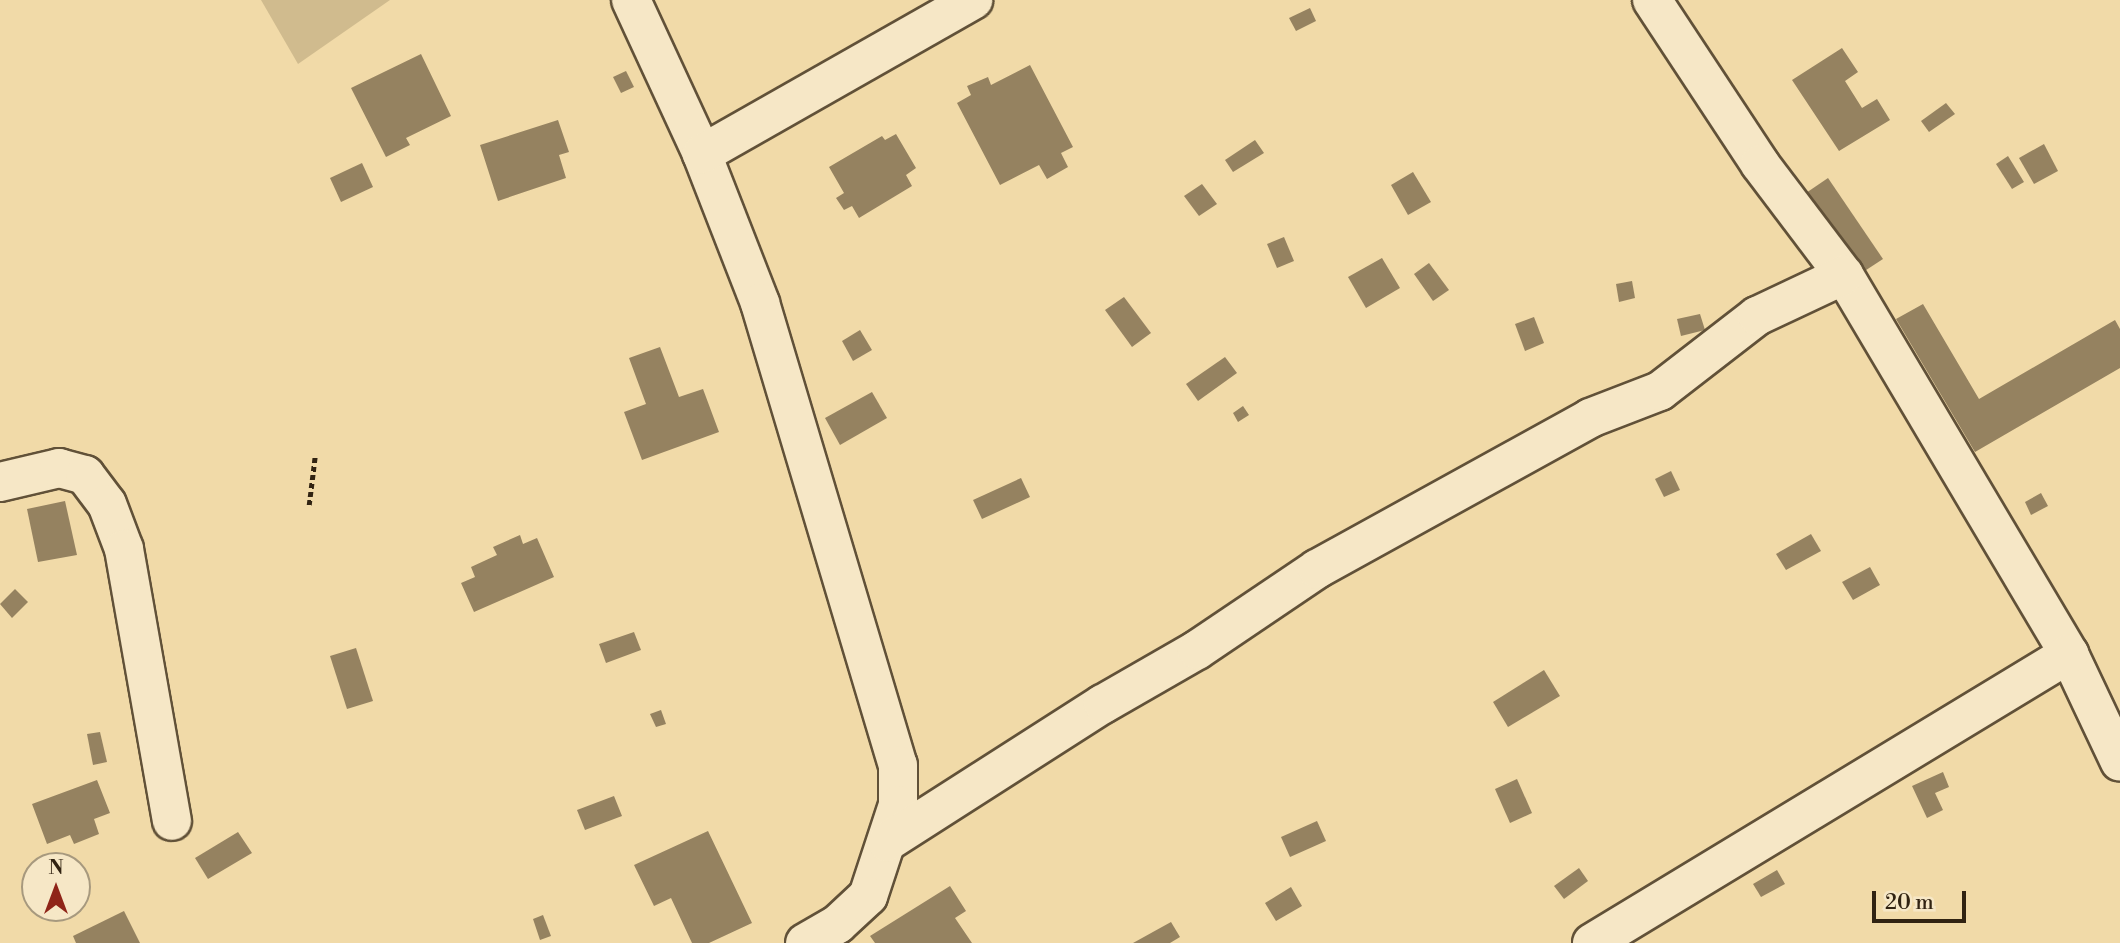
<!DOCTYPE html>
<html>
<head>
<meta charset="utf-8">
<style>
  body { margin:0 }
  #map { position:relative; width:2120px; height:943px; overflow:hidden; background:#f1daa8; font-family:"Libre Bodoni",serif }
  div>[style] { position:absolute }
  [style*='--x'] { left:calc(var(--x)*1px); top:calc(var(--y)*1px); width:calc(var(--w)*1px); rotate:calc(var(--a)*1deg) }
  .green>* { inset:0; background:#d0bb8e }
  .building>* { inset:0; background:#958260 }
  .path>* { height:4.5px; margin-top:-2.25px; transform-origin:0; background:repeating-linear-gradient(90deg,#312312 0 5px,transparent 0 8.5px) }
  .roads { filter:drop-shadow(2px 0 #615138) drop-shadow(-2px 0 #615138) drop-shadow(0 2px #615138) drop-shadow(0 -2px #615138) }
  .minor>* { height:38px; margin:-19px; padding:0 19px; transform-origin:19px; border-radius:19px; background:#f6e7c6 }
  span { translate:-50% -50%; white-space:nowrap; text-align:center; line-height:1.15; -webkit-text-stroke:7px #f6e7c6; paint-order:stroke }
  .north { position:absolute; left:21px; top:852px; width:70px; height:70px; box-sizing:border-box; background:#f6e7c6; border:2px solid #a7997e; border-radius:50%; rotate:0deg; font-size:19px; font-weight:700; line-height:28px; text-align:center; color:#312312 }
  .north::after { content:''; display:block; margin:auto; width:24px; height:32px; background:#8f2418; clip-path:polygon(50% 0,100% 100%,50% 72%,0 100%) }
  .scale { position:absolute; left:1872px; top:891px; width:94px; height:32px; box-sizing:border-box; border:4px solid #312312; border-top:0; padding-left:9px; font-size:21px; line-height:24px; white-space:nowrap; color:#312312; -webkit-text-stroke:5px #f6e7c6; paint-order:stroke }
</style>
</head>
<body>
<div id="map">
  <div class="green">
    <i style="clip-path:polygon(261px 0,390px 0,298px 64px)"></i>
  </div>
  <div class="building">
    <i style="clip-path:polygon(1310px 8px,1316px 21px,1296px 31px,1289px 18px)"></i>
    <i style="clip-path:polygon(1842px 48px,1858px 72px,1845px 81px,1862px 108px,1877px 99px,1890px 120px,1839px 151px,1792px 80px)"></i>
    <i style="clip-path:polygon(421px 54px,451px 116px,406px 138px,410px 145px,386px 157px,351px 88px)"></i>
    <i style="clip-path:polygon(1030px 65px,1073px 147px,1061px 153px,1068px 167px,1047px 179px,1039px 165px,1000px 185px,957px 103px,971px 95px,967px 86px,988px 77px,991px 85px)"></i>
    <i style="clip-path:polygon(626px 71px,634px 87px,621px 93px,613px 77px)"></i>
    <i style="clip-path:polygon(1946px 103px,1955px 114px,1929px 132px,1921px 121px)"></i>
    <i style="clip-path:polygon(558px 120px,569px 152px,559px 155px,566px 178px,498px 201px,480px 145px)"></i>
    <i style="clip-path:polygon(896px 134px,916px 168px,906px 175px,912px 186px,859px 218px,852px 206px,844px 210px,836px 198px,844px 193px,829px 167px,882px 136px,885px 140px)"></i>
    <i style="clip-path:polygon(1255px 140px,1264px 153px,1233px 172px,1225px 160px)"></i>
    <i style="clip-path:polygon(2044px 144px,2058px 171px,2034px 184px,2019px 158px)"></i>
    <i style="clip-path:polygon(2008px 156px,2024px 182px,2012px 189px,1996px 164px)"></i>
    <i style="clip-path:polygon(362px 163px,373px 187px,341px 202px,330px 178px)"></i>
    <i style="clip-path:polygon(1413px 172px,1431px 202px,1408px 215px,1391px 185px)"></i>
    <i style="clip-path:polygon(1828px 178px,1883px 259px,1860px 274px,1806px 193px)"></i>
    <i style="clip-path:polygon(1202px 184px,1217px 204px,1199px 216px,1184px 196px)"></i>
    <i style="clip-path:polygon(1284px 237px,1294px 261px,1277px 268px,1267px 244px)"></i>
    <i style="clip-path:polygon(1382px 258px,1400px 288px,1366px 308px,1348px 277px)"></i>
    <i style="clip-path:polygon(1429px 263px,1449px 290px,1433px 301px,1414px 274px)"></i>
    <i style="clip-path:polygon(1632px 281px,1635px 298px,1619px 302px,1616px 284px)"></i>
    <i style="clip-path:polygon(1124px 297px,1151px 333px,1132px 347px,1105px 310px)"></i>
    <i style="clip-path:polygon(1923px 304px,1979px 399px,2115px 320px,2120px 329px,2120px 368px,1975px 452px,1896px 319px)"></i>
    <i style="clip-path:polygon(1700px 314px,1705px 330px,1681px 336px,1677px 319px)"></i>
    <i style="clip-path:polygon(1534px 317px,1544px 343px,1525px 351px,1515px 324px)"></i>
    <i style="clip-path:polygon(860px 330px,872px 350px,853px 361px,842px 341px)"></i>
    <i style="clip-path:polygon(660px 347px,679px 397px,703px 389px,719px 432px,642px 460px,624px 412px,646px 404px,629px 358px)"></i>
    <i style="clip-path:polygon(1225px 357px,1237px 373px,1198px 401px,1186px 384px)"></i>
    <i style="clip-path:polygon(872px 392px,887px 418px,840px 445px,825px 418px)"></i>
    <i style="clip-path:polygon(1243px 406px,1249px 415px,1238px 422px,1233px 413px)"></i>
    <i style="clip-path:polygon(1671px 471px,1680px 490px,1664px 497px,1655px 479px)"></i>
    <i style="clip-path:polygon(1021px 478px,1030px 497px,982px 519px,973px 500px)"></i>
    <i style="clip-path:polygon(2041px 493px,2048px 506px,2031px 515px,2025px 502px)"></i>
    <i style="clip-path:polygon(65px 501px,77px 555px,38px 562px,27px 509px)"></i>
    <i style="clip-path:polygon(1811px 534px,1821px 551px,1786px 570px,1776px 554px)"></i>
    <i style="clip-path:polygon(520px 535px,523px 544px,537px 538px,554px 577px,474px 612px,461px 583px,475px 577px,471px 567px,497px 555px,493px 547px)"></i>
    <i style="clip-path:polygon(1870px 567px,1880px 585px,1853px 600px,1842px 582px)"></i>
    <i style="clip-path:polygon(15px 589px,28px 602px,12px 618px,0 604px)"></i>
    <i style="clip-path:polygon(634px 632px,641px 650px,606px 663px,599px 644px)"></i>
    <i style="clip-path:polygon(356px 648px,373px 701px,347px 709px,330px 656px)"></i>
    <i style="clip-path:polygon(1544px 670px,1560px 696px,1508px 727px,1493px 702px)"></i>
    <i style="clip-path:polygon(661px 710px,666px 724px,656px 727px,650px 714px)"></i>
    <i style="clip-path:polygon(100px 732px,107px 762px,93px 765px,87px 734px)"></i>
    <i style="clip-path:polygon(1943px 772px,1949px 787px,1935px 793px,1943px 810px,1927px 818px,1912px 786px)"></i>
    <i style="clip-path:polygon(1517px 779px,1532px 813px,1510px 823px,1495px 789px)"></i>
    <i style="clip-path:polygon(97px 780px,110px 813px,94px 819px,99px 834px,74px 844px,70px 835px,47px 844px,32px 804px)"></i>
    <i style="clip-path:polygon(614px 796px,622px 816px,585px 830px,577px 810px)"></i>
    <i style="clip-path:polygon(1317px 821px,1326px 841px,1290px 857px,1281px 837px)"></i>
    <i style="clip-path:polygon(708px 831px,752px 923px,709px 943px,692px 943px,671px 898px,654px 906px,634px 865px)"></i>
    <i style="clip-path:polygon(238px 832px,252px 853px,208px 879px,195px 858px)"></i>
    <i style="clip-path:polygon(1579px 868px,1588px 881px,1564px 899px,1554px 886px)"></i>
    <i style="clip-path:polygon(1777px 870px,1785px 884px,1761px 897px,1753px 884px)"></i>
    <i style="clip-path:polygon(950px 886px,966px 911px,955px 918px,972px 943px,875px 943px,870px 936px)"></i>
    <i style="clip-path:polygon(1291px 887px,1302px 906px,1276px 921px,1265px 903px)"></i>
    <i style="clip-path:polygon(124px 911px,140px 943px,76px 943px,73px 936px)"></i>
    <i style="clip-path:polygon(543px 915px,551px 936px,540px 940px,533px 919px)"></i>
    <i style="clip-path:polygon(1171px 922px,1180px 937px,1170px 943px,1133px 943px)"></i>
  </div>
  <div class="path">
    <i style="--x:309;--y:505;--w:49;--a:-83"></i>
  </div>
  <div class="roads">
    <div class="minor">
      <i style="--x:631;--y:0;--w:170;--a:65.2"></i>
      <i style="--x:702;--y:154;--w:160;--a:68.7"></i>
      <i style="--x:760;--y:303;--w:482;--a:73.4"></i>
      <i style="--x:898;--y:765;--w:40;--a:90"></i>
      <i style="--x:898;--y:805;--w:96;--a:108.2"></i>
      <i style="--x:868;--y:896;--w:41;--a:137"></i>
      <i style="--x:838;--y:924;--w:38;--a:150"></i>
      <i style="--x:1652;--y:0;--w:196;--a:56.6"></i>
      <i style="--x:1760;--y:164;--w:139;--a:52.9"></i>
      <i style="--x:1844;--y:275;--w:441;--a:59.3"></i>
      <i style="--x:2069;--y:654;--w:119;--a:64.7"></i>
      <i style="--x:702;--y:154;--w:312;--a:-29.6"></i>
      <i style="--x:0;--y:482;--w:61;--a:-13.3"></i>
      <i style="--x:59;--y:468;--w:27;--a:15"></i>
      <i style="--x:85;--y:475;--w:36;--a:53"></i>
      <i style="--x:107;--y:504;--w:48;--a:69.3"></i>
      <i style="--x:124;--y:549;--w:276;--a:80"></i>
      <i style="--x:887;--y:842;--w:256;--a:-32.6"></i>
      <i style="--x:1103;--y:704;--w:108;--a:-29.9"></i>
      <i style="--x:1197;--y:650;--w:145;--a:-34"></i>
      <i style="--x:1317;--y:569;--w:312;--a:-28.9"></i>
      <i style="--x:1590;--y:418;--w:75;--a:-21.1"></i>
      <i style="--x:1660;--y:391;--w:123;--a:-37.7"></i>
      <i style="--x:1757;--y:316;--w:96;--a:-25.2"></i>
      <i style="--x:1592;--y:943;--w:558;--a:-31.21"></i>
    </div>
  </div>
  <div class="north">N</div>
  <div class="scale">20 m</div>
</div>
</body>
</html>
